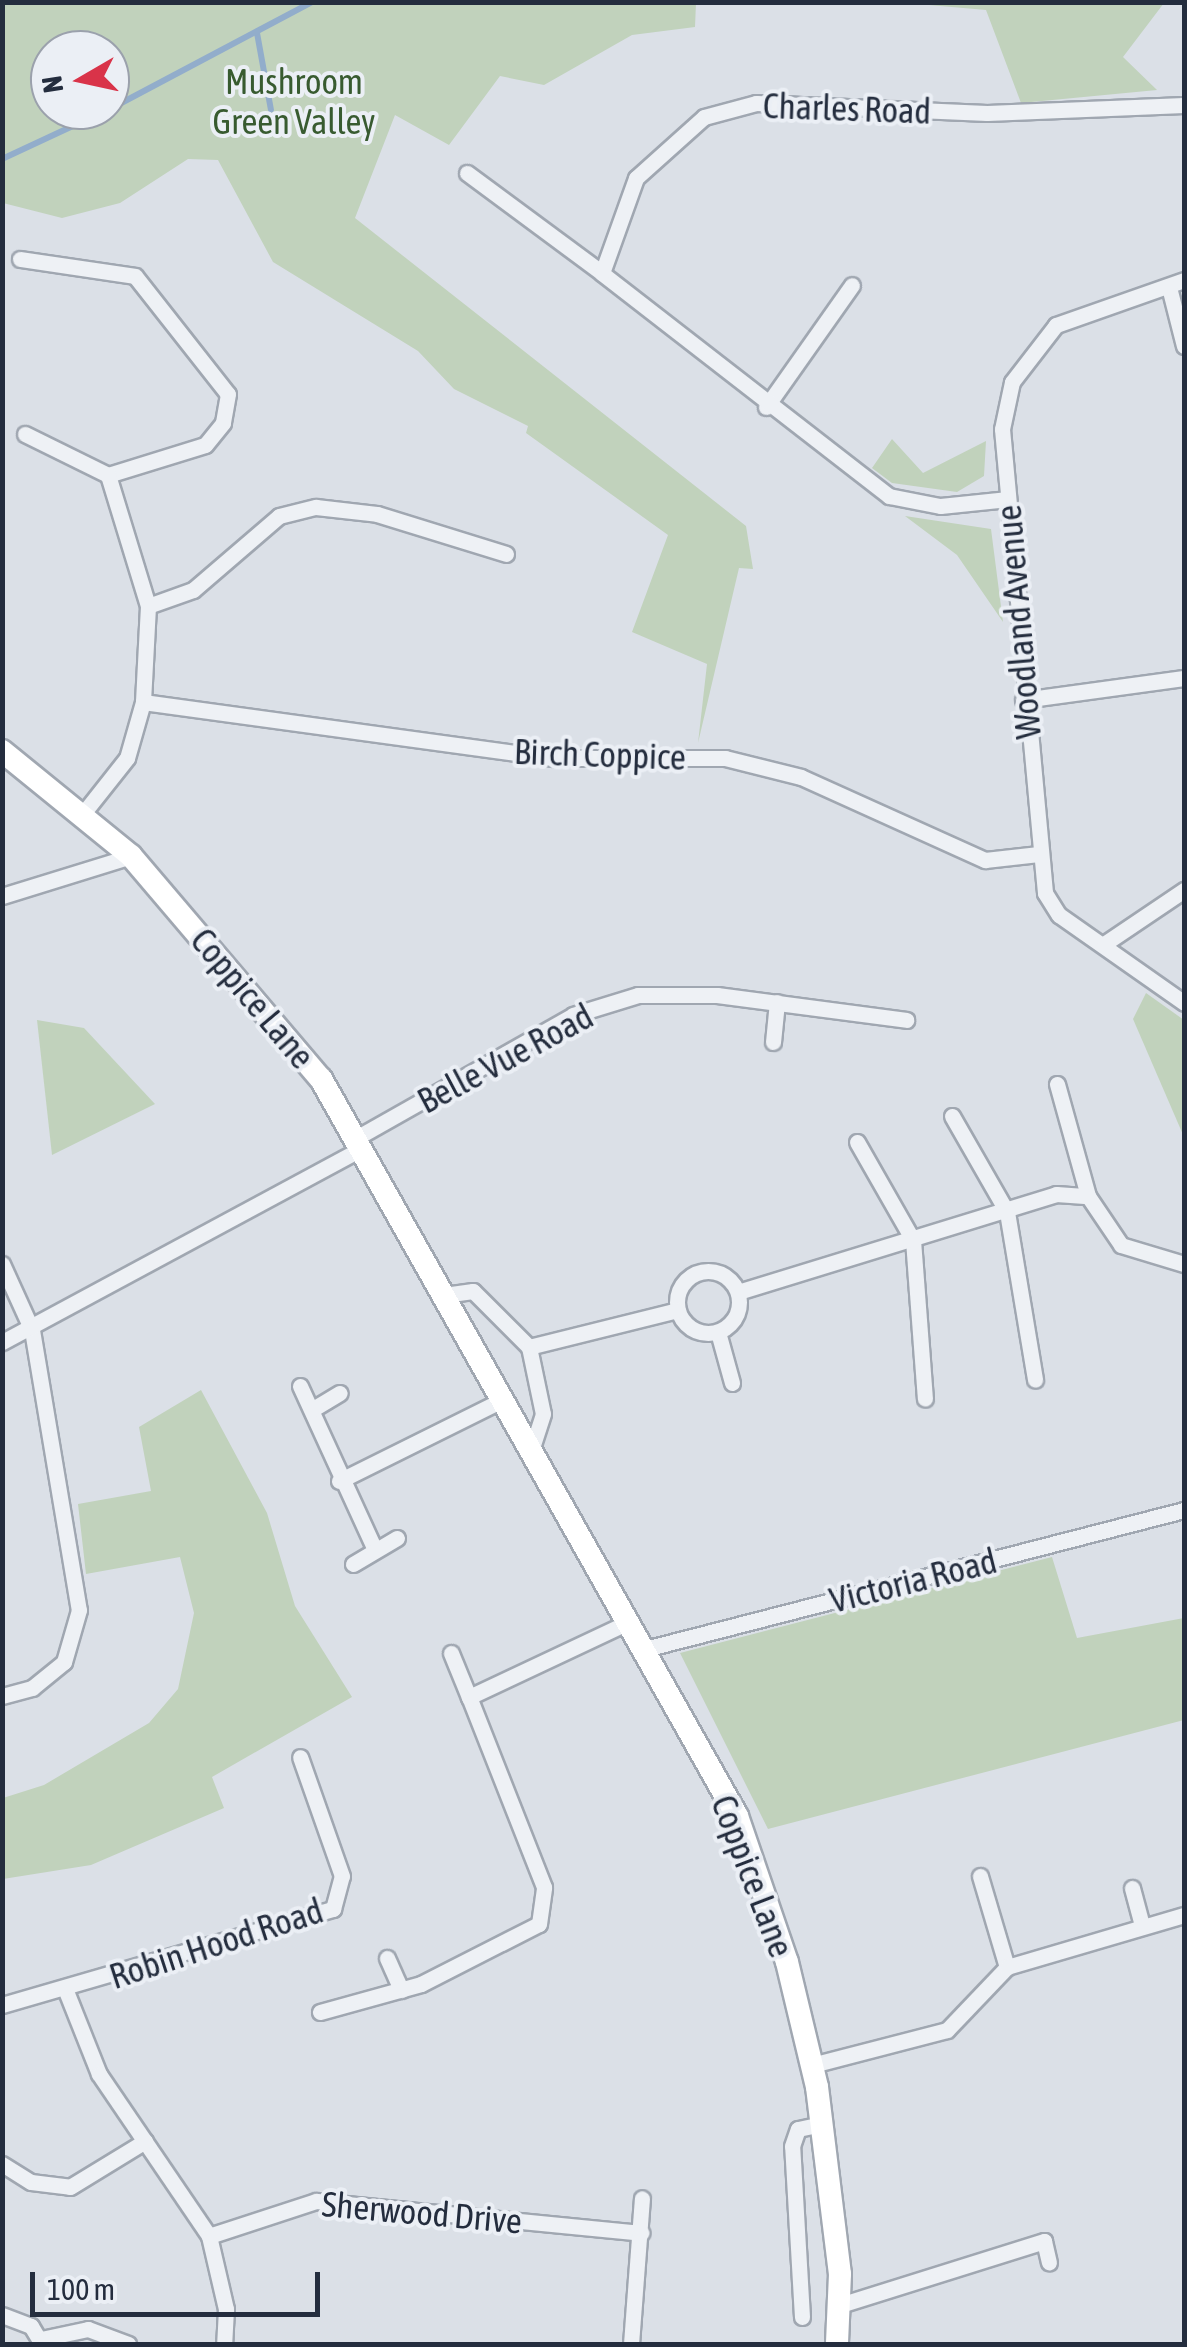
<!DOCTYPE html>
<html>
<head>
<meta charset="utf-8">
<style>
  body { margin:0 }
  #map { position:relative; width:1187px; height:2347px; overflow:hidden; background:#dbe0e7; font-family:"Asap Condensed",sans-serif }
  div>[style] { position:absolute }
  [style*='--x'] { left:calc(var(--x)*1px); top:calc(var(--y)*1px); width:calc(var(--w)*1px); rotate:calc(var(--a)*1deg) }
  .green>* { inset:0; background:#c1d2bc }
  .stream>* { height:6px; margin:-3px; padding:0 3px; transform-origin:3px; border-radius:3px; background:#92adcb }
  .roads { filter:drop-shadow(2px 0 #a0a7b1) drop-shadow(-2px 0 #a0a7b1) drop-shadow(0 2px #a0a7b1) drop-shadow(0 -2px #a0a7b1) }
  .street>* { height:15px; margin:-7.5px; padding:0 7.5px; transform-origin:7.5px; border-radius:7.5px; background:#eef1f5 }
  .street>.ring { margin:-7.5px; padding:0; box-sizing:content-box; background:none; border:15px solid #eef1f5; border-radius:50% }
  .secondary>* { height:22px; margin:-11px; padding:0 11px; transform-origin:11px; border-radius:11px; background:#fff }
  span { translate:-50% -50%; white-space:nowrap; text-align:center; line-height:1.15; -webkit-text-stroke:8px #ebeff5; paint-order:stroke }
  .park-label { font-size:35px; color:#385b30 }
  .street-label { font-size:35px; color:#242d3e }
  .frame { position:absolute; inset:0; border:5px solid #242d3e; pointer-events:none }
  .north { position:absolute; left:30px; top:30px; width:100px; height:100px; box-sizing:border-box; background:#ebeff5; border:2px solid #9ba1ac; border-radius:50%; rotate:261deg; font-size:28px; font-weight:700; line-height:40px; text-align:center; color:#242d3e }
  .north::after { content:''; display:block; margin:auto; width:35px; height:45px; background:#d93349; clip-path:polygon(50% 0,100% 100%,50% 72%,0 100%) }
  .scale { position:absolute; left:30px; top:2272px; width:290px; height:45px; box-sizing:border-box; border:5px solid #242d3e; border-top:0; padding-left:12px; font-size:30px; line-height:35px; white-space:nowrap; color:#242d3e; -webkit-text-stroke:8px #ebeff5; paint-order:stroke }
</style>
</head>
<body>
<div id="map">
  <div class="green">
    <i style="clip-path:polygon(evenodd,167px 2px,696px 3px,695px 27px,632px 35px,544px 85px,500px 76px,449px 145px,395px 115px,355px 218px,746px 526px,753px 569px,739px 568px,698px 743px,707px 664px,632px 632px,668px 535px,526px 433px,528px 426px,454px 389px,418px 351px,273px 262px,218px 160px,188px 159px,120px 203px,62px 218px,3px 203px,3px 4px,167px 2px,110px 50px,110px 110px,50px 110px,50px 50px,110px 50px)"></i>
    <i style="clip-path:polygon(906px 3px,1164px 3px,1123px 57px,1157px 90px,1021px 103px,986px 10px)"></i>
    <i style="clip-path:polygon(892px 439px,923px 473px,986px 441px,984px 476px,957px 492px,892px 483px,872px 468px)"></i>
    <i style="clip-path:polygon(905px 516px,991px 529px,1003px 622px,957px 555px)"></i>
    <i style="clip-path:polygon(1146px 993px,1184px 1020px,1184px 1137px,1133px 1019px)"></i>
    <i style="clip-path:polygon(37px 1020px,84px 1028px,155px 1104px,52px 1155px)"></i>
    <i style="clip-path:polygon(201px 1390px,267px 1513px,295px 1606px,352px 1697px,212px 1777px,224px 1808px,91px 1865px,3px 1879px,3px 1798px,44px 1785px,149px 1723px,178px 1689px,194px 1613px,180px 1557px,86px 1574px,78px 1504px,151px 1491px,139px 1427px)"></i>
    <i style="clip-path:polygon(1052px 1557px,1077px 1638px,1184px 1618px,1184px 1720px,768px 1829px,680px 1653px)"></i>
  </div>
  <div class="stream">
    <i style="--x:257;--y:33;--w:78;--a:79.7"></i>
    <i style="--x:110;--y:109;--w:229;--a:-27.9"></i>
    <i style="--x:2;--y:159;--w:116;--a:-25"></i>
  </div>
  <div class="roads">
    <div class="street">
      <i style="--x:467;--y:173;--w:168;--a:36.5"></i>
      <i style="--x:20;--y:259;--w:116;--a:8.4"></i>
      <i style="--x:135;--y:276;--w:150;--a:51.8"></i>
      <i style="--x:228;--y:394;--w:29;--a:100"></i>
      <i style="--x:223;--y:423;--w:28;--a:129"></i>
      <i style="--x:205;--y:445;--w:102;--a:162.8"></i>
      <i style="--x:1184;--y:280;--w:136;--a:160.6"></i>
      <i style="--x:1056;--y:325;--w:72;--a:127.7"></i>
      <i style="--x:1012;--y:382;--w:48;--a:102"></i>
      <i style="--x:1002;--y:429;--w:466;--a:84.7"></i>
      <i style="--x:1045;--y:893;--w:26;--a:58"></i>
      <i style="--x:1059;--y:915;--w:153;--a:35.1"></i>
      <i style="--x:1169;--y:287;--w:61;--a:75.7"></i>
      <i style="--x:766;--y:407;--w:149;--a:-54.8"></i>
      <i style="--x:25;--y:434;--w:93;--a:26.3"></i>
      <i style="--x:108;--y:475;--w:137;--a:73"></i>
      <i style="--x:148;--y:606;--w:96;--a:93"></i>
      <i style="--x:143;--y:702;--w:58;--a:105.9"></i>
      <i style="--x:127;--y:758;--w:68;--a:128.4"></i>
      <i style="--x:1008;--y:499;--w:68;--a:174.1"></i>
      <i style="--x:940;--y:506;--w:52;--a:-168.9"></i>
      <i style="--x:889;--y:496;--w:363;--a:-142.2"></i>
      <i style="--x:602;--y:273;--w:101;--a:-70.3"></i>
      <i style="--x:636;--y:178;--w:91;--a:-41.9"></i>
      <i style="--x:704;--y:117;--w:54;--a:-15.1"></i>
      <i style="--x:756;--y:103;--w:231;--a:2.5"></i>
      <i style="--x:987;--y:113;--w:197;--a:-2.3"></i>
      <i style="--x:148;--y:606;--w:48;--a:-19.6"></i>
      <i style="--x:193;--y:590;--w:113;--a:-40.7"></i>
      <i style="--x:279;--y:516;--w:38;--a:-14"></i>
      <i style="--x:316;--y:507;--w:61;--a:6.5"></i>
      <i style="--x:377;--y:514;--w:135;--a:17.2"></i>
      <i style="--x:1023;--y:700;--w:162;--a:-7.8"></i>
      <i style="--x:143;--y:702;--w:414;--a:7.8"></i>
      <i style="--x:553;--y:758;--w:172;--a:0"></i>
      <i style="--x:725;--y:758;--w:78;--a:14"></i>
      <i style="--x:801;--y:777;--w:202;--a:24.3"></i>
      <i style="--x:985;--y:860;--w:54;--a:-6.3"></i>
      <i style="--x:2;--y:896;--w:135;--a:-17.2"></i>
      <i style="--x:1104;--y:944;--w:97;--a:-34"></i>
      <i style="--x:773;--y:1042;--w:40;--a:-84.3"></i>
      <i style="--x:1057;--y:1084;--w:116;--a:74.5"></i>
      <i style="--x:1088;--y:1196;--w:59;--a:56"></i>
      <i style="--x:1121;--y:1245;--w:66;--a:16.8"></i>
      <i style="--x:952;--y:1116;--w:111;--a:60.2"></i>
      <i style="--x:1007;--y:1212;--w:170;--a:80.5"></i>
      <i style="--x:356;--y:1138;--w:249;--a:-29.5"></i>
      <i style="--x:573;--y:1015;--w:68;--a:-17.1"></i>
      <i style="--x:638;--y:995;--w:79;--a:0"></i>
      <i style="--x:717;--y:995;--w:191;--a:7.5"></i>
      <i style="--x:857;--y:1142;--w:113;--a:60.3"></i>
      <i style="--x:913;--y:1240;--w:159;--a:85.7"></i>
      <i style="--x:2;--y:1264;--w:72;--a:65.6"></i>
      <i style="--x:32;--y:1330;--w:284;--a:80.5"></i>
      <i style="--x:79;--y:1610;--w:54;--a:106.1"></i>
      <i style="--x:64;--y:1662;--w:41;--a:140.9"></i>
      <i style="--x:32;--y:1688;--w:31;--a:165"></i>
      <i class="ring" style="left:677px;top:1271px;width:47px;height:47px"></i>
      <i style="--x:738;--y:1292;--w:333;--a:-17.1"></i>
      <i style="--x:1056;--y:1194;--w:32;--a:4"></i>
      <i style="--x:444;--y:1295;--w:29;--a:-8"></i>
      <i style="--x:473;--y:1291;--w:79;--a:45"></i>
      <i style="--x:529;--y:1347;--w:68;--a:78.2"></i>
      <i style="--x:543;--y:1414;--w:38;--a:108"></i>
      <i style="--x:718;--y:1332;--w:53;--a:74.6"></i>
      <i style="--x:2;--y:1342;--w:409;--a:-28.3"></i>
      <i style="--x:529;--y:1347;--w:153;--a:-14"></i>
      <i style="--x:300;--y:1386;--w:180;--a:65.4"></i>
      <i style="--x:313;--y:1409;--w:31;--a:-31"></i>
      <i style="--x:339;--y:1481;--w:182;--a:-26.4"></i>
      <i style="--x:353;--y:1564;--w:51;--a:-30.6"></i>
      <i style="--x:641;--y:1650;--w:561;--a:-14.46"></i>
      <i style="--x:451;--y:1653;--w:48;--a:67.8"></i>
      <i style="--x:980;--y:1876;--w:95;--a:73.5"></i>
      <i style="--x:1132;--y:1888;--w:38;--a:75"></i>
      <i style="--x:387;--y:1958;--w:35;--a:66"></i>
      <i style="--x:66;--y:1991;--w:89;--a:68.3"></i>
      <i style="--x:99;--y:2074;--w:196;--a:55.8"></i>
      <i style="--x:209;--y:2236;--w:75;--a:76.9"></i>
      <i style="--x:226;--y:2309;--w:35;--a:93"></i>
      <i style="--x:2;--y:2005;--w:345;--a:-16.2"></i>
      <i style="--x:333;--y:1909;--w:34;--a:-75"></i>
      <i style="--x:342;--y:1876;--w:126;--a:-109.4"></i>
      <i style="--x:320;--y:2012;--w:105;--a:-15.5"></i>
      <i style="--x:421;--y:1984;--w:132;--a:-27"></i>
      <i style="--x:539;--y:1924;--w:37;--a:-82"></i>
      <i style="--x:544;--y:1887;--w:204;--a:-111.5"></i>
      <i style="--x:469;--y:1697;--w:174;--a:-25.2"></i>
      <i style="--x:812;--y:2065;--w:139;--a:-14.5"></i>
      <i style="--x:947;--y:2030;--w:87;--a:-46.4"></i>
      <i style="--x:1007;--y:1967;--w:184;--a:-16.4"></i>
      <i style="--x:2;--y:2164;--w:34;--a:32"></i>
      <i style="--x:31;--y:2182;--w:39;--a:7"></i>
      <i style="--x:70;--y:2187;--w:88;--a:-31.5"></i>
      <i style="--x:209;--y:2236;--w:113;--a:-18.1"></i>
      <i style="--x:316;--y:2201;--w:327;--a:5.6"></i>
      <i style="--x:840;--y:2305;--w:214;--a:-17.4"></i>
      <i style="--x:1044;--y:2241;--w:22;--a:77"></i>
      <i style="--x:2;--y:2315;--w:31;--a:21"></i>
      <i style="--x:31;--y:2326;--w:21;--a:59"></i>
      <i style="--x:802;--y:2317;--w:171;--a:-93.3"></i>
      <i style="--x:792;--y:2146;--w:18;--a:-71"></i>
      <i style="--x:798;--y:2129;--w:25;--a:-12"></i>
      <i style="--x:41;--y:2339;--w:48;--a:-12"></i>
      <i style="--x:88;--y:2329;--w:43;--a:20.6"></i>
      <i style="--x:631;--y:2344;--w:146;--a:-85.7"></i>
    </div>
    <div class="secondary">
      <i style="--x:2;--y:751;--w:166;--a:39.1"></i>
      <i style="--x:131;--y:856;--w:293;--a:49.6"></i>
      <i style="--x:321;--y:1079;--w:846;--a:60.56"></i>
      <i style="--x:737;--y:1816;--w:154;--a:71.1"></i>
      <i style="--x:787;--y:1962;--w:129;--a:76.5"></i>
      <i style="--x:817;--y:2087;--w:188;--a:83"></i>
      <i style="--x:840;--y:2274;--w:70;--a:92.5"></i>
    </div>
  </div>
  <div class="park-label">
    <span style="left:294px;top:101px">Mushroom<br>Green Valley</span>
  </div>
  <div class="street-label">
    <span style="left:847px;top:108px;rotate:2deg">Charles Road</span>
    <span style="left:1018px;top:622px;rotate:-95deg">Woodland Avenue</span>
    <span style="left:600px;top:754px;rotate:2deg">Birch Coppice</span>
    <span style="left:253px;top:998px;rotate:50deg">Coppice Lane</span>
    <span style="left:505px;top:1058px;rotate:-28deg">Belle Vue Road</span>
    <span style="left:913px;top:1580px;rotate:-14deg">Victoria Road</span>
    <span style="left:753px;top:1876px;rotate:69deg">Coppice Lane</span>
    <span style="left:216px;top:1943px;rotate:-18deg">Robin Hood Road</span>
    <span style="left:422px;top:2212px;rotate:5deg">Sherwood Drive</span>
  </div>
  <div class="frame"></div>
  <div class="north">N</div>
  <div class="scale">100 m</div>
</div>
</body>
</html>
